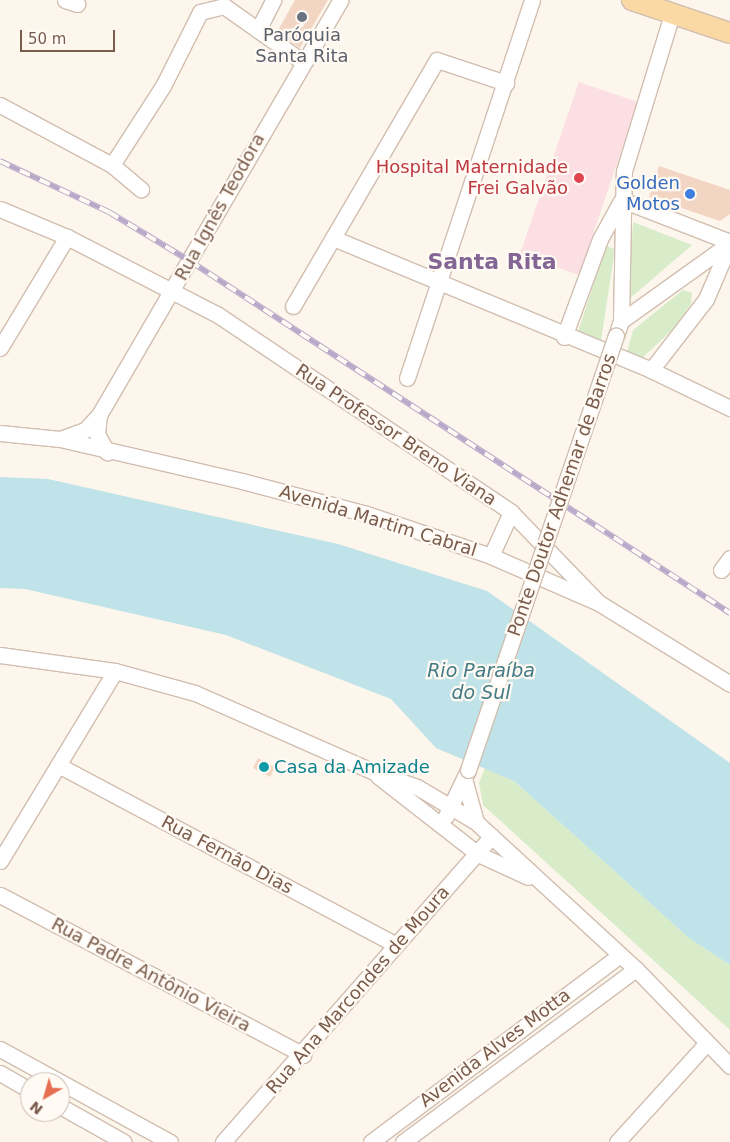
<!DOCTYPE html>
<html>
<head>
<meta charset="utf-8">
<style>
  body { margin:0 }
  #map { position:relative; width:730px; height:1142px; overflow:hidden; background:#fdf6ec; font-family:"DejaVu Sans",sans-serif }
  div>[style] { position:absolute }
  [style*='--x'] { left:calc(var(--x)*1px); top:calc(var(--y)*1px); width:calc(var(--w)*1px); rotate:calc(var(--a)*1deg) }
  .medical>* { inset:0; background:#fbdfe3 }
  .green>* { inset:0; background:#d8ecc9 }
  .water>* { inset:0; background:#bfe3e8 }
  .building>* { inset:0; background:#f3d5c3 }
  .roads { filter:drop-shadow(1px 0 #d1beb0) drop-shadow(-1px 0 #d1beb0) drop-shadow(0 1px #d1beb0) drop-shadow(0 -1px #d1beb0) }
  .minor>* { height:15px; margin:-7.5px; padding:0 7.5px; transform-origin:7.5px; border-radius:7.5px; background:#fff }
  .major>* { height:20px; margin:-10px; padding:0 10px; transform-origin:10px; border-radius:10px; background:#fbd9a5 }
  .rail>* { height:5.5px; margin-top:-2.75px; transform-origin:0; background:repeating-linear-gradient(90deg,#fffaf3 0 11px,#b9a8c9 0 22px); box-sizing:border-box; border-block:1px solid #b9a8c9 }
  .bridges { filter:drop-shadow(1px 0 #d1beb0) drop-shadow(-1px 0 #d1beb0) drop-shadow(0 1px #d1beb0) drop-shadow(0 -1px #d1beb0) }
  .minor-bridge>* { height:15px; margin:-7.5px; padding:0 7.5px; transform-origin:7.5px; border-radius:7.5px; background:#fff }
  .dots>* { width:14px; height:14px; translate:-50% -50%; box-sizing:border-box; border:2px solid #fffaf3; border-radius:50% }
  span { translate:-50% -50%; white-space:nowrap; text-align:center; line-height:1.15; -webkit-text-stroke:4.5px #fffaf3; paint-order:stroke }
  .worship-label { font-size:18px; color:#5b616d }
  .health-label { font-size:18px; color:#be3a42 }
  .right { translate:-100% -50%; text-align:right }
  .shop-label { font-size:18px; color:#366cbe }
  .street-label { font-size:18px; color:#7a5c4d }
  .culture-label { font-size:18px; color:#0d838f }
  .left { translate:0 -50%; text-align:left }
  .water-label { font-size:19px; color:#437c86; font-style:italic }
  .district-label { font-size:22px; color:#846695; font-weight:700 }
  .north { position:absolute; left:20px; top:1072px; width:50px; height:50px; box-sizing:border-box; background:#fffaf3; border:1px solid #cabbb1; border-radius:50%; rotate:218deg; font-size:14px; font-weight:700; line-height:20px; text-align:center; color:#7a5c4d }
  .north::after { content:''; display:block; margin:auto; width:18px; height:22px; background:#e76f51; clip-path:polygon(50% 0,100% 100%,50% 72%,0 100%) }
  .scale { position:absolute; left:20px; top:30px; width:95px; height:22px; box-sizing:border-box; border:2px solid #7a5c4d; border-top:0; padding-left:6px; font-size:15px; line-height:18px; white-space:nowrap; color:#7a5c4d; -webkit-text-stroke:4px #fffaf3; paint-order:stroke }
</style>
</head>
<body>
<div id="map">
  <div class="medical">
    <i style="clip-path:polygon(579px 82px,638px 102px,579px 275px,520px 254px)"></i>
  </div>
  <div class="green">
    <i style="clip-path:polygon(633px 222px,692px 245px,628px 300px)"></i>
    <i style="clip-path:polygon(606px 246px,615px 249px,600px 347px,576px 338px)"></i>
    <i style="clip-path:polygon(683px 290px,692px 293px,691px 304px,672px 330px,640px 360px,626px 356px,633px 330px)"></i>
    <i style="clip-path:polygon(485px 768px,514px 781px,689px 938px,730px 965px,730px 1030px,483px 805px,479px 783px)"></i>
  </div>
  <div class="water">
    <i style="clip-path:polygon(0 477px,48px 479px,338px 544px,487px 591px,730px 763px,730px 965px,689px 938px,514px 781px,436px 748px,391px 699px,226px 635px,25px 589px,0 588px)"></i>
  </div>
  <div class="building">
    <i style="clip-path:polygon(295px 0,328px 0,300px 48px,277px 32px)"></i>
    <i style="clip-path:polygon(659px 166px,730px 190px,730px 214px,720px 221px,649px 197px)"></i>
    <i style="clip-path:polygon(258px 758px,275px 767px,270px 777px,253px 768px)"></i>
  </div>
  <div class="roads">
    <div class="minor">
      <i style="--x:65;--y:0;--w:13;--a:18"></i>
      <i style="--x:258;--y:30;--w:34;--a:-63"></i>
      <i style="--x:0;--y:105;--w:127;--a:28.2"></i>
      <i style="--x:112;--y:165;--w:38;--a:40"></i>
      <i style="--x:112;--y:165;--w:94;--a:-57.2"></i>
      <i style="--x:163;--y:86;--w:83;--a:-63.4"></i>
      <i style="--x:200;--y:12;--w:25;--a:-14"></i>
      <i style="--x:224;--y:6;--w:95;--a:35.2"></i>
      <i style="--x:622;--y:200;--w:116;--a:21.3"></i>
      <i style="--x:0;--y:209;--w:73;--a:22.7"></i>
      <i style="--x:67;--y:237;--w:170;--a:27.3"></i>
      <i style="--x:218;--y:315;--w:353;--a:33.9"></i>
      <i style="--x:511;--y:512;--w:122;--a:46"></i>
      <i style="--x:333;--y:238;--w:344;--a:22.5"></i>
      <i style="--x:651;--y:370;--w:88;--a:25.7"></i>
      <i style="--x:293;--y:306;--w:285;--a:-59.7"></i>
      <i style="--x:437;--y:60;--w:73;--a:18.4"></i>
      <i style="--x:621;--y:321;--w:134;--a:-35.6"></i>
      <i style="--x:616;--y:336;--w:16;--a:-72"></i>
      <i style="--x:621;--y:321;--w:150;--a:-88.9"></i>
      <i style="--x:624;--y:171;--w:164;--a:-73"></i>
      <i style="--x:564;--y:337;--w:104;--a:-69.8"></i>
      <i style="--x:600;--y:239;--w:43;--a:-61.1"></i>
      <i style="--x:0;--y:348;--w:130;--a:-58.9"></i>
      <i style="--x:651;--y:370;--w:90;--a:-52.2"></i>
      <i style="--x:706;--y:299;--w:61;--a:-66.8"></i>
      <i style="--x:407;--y:378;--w:398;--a:-71.7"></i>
      <i style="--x:99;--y:415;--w:19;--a:96"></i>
      <i style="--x:97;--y:434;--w:21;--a:61"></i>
      <i style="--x:0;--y:433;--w:60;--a:5.7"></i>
      <i style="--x:60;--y:439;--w:187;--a:13"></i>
      <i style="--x:242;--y:481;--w:129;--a:14.8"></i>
      <i style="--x:367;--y:514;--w:131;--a:18.7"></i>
      <i style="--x:491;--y:556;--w:118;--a:23.5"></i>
      <i style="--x:599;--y:603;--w:154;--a:31.7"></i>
      <i style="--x:60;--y:439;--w:27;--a:-20"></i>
      <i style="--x:85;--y:430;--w:21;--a:-47"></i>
      <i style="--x:99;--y:415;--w:480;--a:-59.8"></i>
      <i style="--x:491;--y:556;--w:48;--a:-65.6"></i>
      <i style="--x:721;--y:570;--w:15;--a:-53"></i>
      <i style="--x:0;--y:655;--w:116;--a:7.9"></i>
      <i style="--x:115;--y:671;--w:83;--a:15.4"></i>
      <i style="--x:195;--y:693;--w:196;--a:23.8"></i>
      <i style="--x:374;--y:772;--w:46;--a:19.2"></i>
      <i style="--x:417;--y:787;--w:69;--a:30.7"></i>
      <i style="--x:476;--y:822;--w:217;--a:42.6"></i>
      <i style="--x:636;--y:969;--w:135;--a:45.9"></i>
      <i style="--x:58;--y:765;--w:382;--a:28"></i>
      <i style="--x:378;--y:776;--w:127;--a:38"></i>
      <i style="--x:478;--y:854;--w:55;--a:24.7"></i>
      <i style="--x:465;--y:782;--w:41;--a:74.6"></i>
      <i style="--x:446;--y:816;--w:51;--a:-64.4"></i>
      <i style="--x:0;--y:861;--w:222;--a:-58.8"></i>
      <i style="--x:0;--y:895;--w:343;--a:27.8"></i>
      <i style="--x:0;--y:1049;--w:194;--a:28.7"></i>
      <i style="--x:0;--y:1073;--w:34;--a:30"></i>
      <i style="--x:60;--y:1106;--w:73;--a:29.4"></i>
      <i style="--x:223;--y:1142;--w:407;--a:-48.7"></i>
      <i style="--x:371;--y:1142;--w:311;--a:-36.9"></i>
      <i style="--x:403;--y:1142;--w:290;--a:-36.6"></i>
      <i style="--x:617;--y:1142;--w:132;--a:-47.8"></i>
    </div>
    <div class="major">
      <i style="--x:632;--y:0;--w:103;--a:18.6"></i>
    </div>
  </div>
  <div class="rail">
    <i style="--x:0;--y:161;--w:120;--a:25.1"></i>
    <i style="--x:109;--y:212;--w:95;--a:31.2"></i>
    <i style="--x:190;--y:261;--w:645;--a:33.1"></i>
  </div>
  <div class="bridges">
    <div class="minor-bridge">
      <i style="--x:468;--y:770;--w:459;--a:-71.2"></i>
    </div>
  </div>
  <div class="dots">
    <i style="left:302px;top:17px;background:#6b7280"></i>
    <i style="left:579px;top:178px;background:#e0444e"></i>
    <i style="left:690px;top:194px;background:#3f7fe0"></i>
    <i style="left:264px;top:767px;background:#0f9aa8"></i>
  </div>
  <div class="worship-label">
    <span style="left:302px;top:46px">Paróquia<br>Santa Rita</span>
  </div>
  <div class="health-label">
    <span class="right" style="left:568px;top:178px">Hospital Maternidade<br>Frei Galvão</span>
  </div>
  <div class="shop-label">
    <span class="right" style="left:680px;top:194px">Golden<br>Motos</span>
  </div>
  <div class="street-label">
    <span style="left:220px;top:207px;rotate:-61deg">Rua Ignês Teodora</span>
    <span style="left:396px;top:435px;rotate:34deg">Rua Professor Breno Viana</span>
    <span style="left:562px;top:495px;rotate:-71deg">Ponte Doutor Adhemar de Barros</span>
    <span style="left:378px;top:521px;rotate:17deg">Avenida Martim Cabral</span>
    <span style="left:227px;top:855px;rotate:28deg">Rua Fernão Dias</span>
    <span style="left:151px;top:975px;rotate:28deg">Rua Padre Antônio Vieira</span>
    <span style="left:358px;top:990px;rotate:-49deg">Rua Ana Marcondes de Moura</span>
    <span style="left:495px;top:1048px;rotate:-37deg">Avenida Alves Motta</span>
  </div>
  <div class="culture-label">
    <span class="left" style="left:274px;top:767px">Casa da Amizade</span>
  </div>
  <div class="water-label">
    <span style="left:481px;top:682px">Rio Paraíba<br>do Sul</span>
  </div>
  <div class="district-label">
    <span style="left:492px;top:262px">Santa Rita</span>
  </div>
  <div class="north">N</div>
  <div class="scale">50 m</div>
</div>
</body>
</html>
